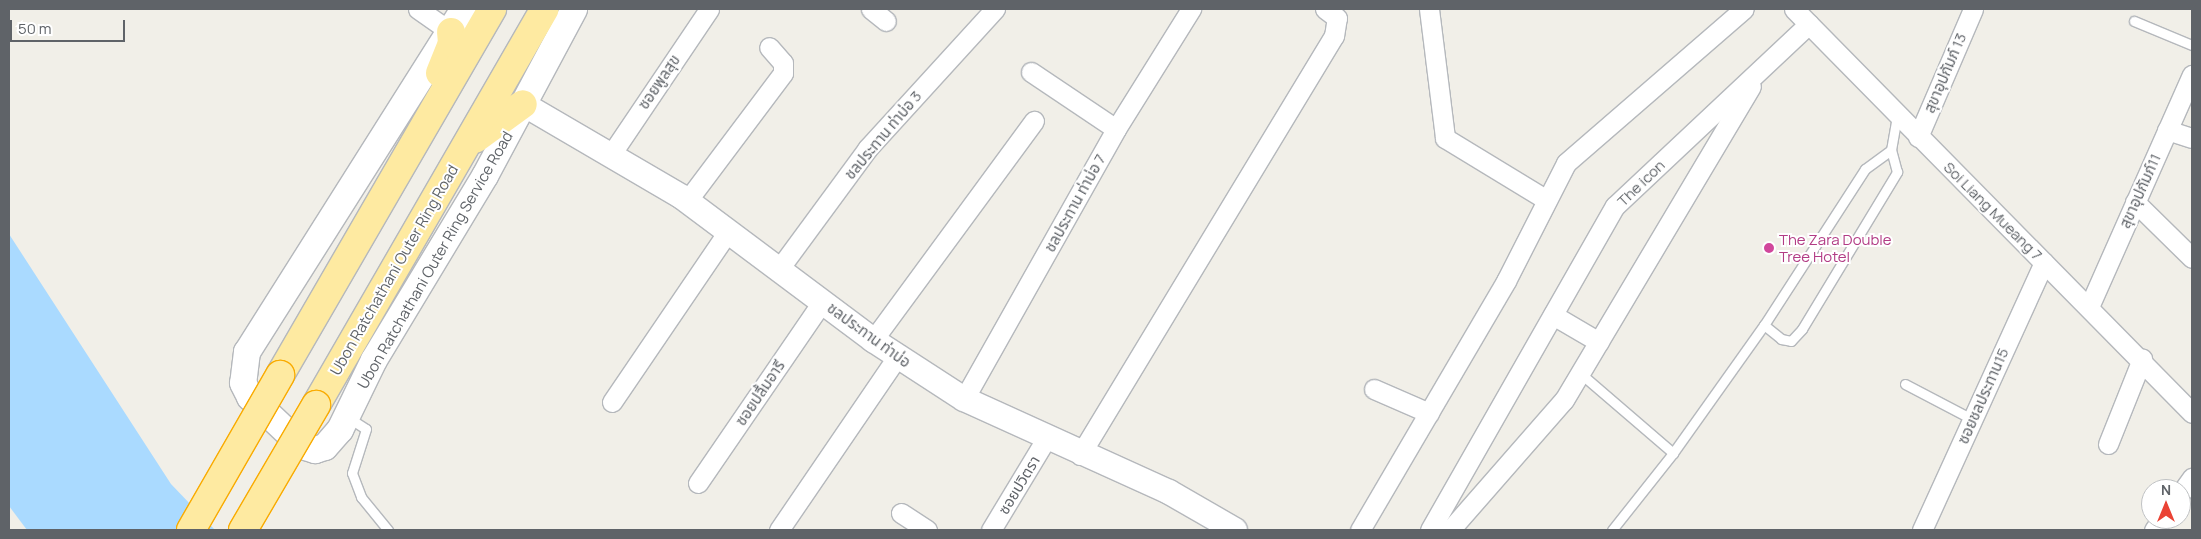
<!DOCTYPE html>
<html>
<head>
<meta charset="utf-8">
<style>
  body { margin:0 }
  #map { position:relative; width:2201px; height:539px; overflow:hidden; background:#f1efe8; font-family:Manrope,"Noto Sans Thai",sans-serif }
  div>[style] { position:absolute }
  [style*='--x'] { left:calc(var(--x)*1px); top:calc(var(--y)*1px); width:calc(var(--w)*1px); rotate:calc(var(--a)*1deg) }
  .water>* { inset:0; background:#aadaff }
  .roads { filter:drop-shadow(1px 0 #b5b8bc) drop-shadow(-1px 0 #b5b8bc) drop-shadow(0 1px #b5b8bc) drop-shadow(0 -1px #b5b8bc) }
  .service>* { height:9px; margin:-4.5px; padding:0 4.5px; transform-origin:4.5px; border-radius:4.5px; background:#fff }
  .minor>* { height:19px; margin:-9.5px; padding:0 9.5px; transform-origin:9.5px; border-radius:9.5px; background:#fff }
  .tertiary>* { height:24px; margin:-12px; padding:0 12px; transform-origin:12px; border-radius:12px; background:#fff }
  .secondary>* { height:26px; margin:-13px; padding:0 13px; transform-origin:13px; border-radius:13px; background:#fff }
  .trunk>* { height:28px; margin:-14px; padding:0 14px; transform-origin:14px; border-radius:14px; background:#feeaa1 }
  .bridges { filter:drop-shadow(1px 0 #f9ab00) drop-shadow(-1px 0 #f9ab00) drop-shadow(0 1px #f9ab00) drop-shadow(0 -1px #f9ab00) }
  .trunk-bridge>* { height:28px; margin:-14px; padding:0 14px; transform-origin:14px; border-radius:14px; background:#feeaa1 }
  .dots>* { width:14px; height:14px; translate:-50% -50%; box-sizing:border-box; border:2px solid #fff; border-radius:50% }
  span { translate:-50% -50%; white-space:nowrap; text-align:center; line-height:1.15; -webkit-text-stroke:4px #fff; paint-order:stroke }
  .street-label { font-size:15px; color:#5f6368 }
  .hotel-label { font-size:15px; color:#b23c85 }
  .left { translate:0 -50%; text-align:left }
  .frame { position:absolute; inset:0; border:10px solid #5f6368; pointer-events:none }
  .north { position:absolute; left:2141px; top:479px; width:50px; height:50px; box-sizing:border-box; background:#fff; border:1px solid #bfc1c3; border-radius:50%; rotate:0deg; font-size:14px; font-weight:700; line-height:20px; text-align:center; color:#5f6368 }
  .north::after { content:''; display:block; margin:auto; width:18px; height:22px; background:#ea4335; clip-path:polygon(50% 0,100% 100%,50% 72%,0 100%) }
  .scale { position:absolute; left:10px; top:20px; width:115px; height:22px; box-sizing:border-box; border:2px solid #5f6368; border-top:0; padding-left:6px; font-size:15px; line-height:18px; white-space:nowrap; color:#5f6368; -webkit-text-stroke:4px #fff; paint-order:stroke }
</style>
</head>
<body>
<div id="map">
  <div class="water">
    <i style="clip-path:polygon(9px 234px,171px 484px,215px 530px,27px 530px,9px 506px)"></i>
  </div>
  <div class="roads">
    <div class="service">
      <i style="--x:2134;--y:21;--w:63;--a:22.5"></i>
      <i style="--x:1891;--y:150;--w:32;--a:144"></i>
      <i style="--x:1865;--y:169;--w:186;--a:122.9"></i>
      <i style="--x:1764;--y:325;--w:22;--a:39"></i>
      <i style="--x:1781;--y:339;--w:10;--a:11"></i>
      <i style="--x:1791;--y:341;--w:16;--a:-47"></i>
      <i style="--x:1802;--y:329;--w:184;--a:-58.8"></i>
      <i style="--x:1897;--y:172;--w:23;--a:-105"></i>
      <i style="--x:1891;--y:150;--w:36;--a:-80"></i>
      <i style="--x:1580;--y:373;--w:123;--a:40.7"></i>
      <i style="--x:1905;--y:384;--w:76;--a:27.6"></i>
      <i style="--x:349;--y:418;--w:20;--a:33"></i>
      <i style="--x:366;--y:429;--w:46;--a:107.7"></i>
      <i style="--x:352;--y:473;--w:26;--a:69"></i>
      <i style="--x:361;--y:497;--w:43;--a:50.7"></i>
      <i style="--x:1612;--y:530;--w:98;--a:-51.6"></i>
      <i style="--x:1673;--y:453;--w:157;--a:-54.6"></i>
    </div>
    <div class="minor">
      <i style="--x:418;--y:9;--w:40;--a:34.9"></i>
      <i style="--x:871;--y:9;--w:19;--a:39"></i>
      <i style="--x:1429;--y:9;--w:130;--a:82.9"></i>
      <i style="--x:1445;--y:138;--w:119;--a:31.3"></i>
      <i style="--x:1794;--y:9;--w:567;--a:45.43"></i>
      <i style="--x:1031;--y:72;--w:102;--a:33.8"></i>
      <i style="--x:2167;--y:130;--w:26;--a:18"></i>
      <i style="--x:1918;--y:137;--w:139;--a:-66.7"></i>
      <i style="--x:610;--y:156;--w:177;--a:-56"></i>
      <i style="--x:687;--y:201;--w:160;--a:-53.1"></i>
      <i style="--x:783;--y:73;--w:10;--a:-90"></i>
      <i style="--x:783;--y:63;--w:21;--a:-131"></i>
      <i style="--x:2135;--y:202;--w:80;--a:44.5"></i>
      <i style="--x:779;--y:269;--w:149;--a:-53.7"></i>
      <i style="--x:867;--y:149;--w:190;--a:-47.6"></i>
      <i style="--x:2089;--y:307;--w:254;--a:-66.1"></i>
      <i style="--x:1553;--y:315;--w:53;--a:30.4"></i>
      <i style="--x:873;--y:340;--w:272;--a:-53.7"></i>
      <i style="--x:1374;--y:389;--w:60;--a:23.6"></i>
      <i style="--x:964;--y:399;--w:310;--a:-60.6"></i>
      <i style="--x:1116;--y:129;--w:142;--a:-58"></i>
      <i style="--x:612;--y:402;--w:207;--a:-55.8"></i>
      <i style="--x:2108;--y:444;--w:92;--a:-68.2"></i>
      <i style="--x:1080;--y:455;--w:490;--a:-58.8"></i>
      <i style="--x:1334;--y:36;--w:18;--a:-81"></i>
      <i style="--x:1337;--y:18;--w:15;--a:-143"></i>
      <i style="--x:698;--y:483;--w:219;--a:-55.6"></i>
      <i style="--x:2181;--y:493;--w:19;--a:-54"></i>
      <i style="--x:901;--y:513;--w:31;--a:33"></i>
      <i style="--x:779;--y:530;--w:209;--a:-55.7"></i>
      <i style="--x:991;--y:530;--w:106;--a:-58.9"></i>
      <i style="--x:1360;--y:530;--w:289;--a:-59.6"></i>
      <i style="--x:1506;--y:281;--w:132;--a:-63"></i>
      <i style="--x:1566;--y:163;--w:235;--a:-40.9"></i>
      <i style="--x:1430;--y:530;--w:373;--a:-60.3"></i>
      <i style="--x:1615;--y:206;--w:266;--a:-43.2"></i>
      <i style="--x:1450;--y:530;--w:173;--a:-48.8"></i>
      <i style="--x:1564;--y:400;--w:365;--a:-59.2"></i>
      <i style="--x:1922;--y:530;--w:294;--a:-65.5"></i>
      <i style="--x:2154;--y:530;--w:14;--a:-54"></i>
    </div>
    <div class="tertiary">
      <i style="--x:523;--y:104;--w:184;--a:30.3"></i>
      <i style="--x:682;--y:197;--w:239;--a:36.8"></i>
      <i style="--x:873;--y:340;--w:108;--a:33"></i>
      <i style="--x:964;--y:399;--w:225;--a:24.4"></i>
      <i style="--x:1169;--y:492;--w:76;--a:29.9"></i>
    </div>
    <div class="secondary">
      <i style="--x:464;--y:9;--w:406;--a:122.3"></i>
      <i style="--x:247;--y:352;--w:31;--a:97"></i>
      <i style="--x:243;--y:383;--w:16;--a:63"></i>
      <i style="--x:250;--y:397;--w:71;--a:43.3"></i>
      <i style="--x:302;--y:446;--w:14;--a:17"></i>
      <i style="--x:315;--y:450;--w:10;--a:-17"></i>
      <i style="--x:325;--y:447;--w:23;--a:-49"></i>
      <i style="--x:340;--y:430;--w:78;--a:-64.1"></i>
      <i style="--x:374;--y:360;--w:215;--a:-58.9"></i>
      <i style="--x:485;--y:176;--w:189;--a:-61.9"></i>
    </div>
    <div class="trunk">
      <i style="--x:440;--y:73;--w:32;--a:-68"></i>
      <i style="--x:452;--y:43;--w:11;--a:-95"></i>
      <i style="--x:475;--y:139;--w:59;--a:-36.1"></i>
      <i style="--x:280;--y:375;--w:423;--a:-59.9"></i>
      <i style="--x:316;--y:405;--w:457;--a:-60"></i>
    </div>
  </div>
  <div class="bridges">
    <div class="trunk-bridge">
      <i style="--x:191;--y:530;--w:179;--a:-60.1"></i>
      <i style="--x:243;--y:530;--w:145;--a:-59.7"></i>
    </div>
  </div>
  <div class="dots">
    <i style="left:1769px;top:248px;background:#d1479c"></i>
  </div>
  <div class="street-label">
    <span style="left:1945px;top:73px;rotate:-67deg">สุขาอุปกัมภ์ 13</span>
    <span style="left:659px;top:82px;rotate:-56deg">ซอยพูลสุข</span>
    <span style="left:883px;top:135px;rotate:-50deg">ชลประทาน ท่าบ่อ 3</span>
    <span style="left:1641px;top:183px;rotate:-44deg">The icon</span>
    <span style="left:2140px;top:191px;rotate:-66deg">สุขาอุปกัมภ์11</span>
    <span style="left:1075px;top:203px;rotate:-61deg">ชลประทาน ท่าบ่อ 7</span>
    <span style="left:1993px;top:211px;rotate:45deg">Soi Liang Mueang 7</span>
    <span style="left:435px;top:260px;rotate:-60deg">Ubon Ratchathani Outer Ring Service Road</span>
    <span style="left:394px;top:270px;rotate:-60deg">Ubon Ratchathani Outer Ring Road</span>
    <span style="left:869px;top:335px;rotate:36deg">ชลประทาน ท่าบ่อ</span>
    <span style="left:760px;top:393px;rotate:-56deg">ซอยปลื้มอารี</span>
    <span style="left:1983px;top:396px;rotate:-66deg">ซอยชลประทาน15</span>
    <span style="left:1019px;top:485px;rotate:-59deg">ซอยปวิตรา</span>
  </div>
  <div class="hotel-label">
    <span class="left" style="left:1779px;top:248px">The Zara Double<br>Tree Hotel</span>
  </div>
  <div class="frame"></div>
  <div class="north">N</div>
  <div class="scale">50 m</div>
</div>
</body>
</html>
